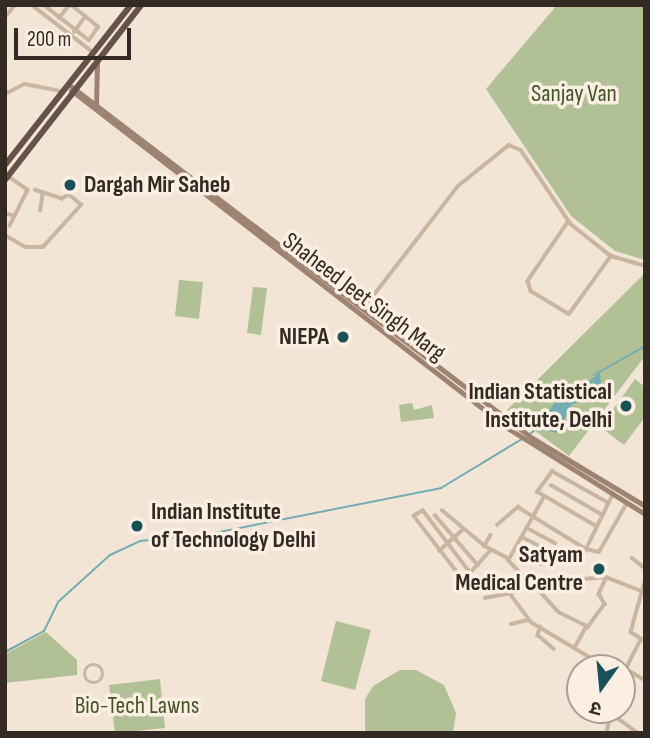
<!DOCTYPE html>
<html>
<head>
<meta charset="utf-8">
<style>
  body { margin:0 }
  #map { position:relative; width:650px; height:738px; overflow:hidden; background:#f2e5d6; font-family:"Sofia Sans Condensed","Noto Sans Devanagari",sans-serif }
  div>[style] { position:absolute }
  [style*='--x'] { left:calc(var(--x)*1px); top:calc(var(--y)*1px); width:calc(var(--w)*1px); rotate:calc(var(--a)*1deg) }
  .green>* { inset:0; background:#b2c195 }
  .water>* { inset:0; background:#73adb1 }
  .stream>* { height:2px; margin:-1px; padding:0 1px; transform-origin:1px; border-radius:1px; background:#73adb1 }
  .minor>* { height:3.5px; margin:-1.75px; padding:0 1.75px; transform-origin:1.75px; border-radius:1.75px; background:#cab5a1 }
  .minor>.ring { margin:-1.75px; padding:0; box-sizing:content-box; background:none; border:3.5px solid #cab5a1; border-radius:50% }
  .secondary>* { height:5px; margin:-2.5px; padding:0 2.5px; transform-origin:2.5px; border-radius:2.5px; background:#9e8373 }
  .trunk>* { height:6px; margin:-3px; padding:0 3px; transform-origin:3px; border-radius:3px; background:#665248 }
  .dots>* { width:19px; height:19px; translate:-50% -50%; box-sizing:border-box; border:4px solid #faefe2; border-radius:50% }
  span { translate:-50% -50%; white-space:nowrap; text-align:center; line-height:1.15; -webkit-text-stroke:7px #faefe2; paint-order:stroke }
  .park-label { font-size:24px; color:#435427 }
  .poi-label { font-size:24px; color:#342a24; font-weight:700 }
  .left { translate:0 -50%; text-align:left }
  .right { translate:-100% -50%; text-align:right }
  .street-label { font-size:24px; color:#342a24 }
  .frame { position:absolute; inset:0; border:7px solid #342a24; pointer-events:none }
  .north { position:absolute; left:566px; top:654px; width:70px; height:70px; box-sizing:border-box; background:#faefe2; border:2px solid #aba096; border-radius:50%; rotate:195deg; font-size:19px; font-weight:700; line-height:28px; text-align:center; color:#342a24 }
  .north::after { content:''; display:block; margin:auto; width:24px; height:32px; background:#185258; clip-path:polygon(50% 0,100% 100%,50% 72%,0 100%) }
  .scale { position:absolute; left:14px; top:28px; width:117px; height:32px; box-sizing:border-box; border:4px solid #342a24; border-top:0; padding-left:9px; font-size:21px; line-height:24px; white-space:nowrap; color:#342a24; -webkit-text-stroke:5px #faefe2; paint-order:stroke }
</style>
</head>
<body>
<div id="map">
  <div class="green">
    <i style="clip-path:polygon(557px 5px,645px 5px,645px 260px,615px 251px,571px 216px,486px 89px)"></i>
    <i style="clip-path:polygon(645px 273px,645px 356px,569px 456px,507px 410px)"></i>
    <i style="clip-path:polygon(179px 280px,203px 282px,199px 319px,175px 316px)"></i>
    <i style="clip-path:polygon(253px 287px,267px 288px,261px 335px,247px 333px)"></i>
    <i style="clip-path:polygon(635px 379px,645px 387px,645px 417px,624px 445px,600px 427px)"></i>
    <i style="clip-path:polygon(412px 403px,414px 410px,432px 405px,434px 418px,401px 422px,399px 405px)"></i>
    <i style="clip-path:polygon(336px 621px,371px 630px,355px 690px,321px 681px)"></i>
    <i style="clip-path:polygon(46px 632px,77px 660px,77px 675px,5px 683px,7px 653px)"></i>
    <i style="clip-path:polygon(400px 670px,416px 670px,444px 685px,456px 713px,453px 733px,365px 733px,365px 699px,373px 686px)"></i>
    <i style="clip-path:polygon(160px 679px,165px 728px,115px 733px,109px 685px)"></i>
  </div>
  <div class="water">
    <i style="clip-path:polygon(600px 373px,602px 392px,571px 405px,558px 433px,542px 429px,541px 420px,553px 405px)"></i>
  </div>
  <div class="stream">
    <i style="--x:594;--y:375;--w:59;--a:-29.6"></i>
    <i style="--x:530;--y:434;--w:16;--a:-40"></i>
    <i style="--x:5;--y:652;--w:44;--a:-28.3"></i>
    <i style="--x:44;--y:631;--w:32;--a:-64"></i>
    <i style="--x:58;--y:602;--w:70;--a:-42.1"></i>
    <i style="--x:110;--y:555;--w:33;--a:-25"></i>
    <i style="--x:140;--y:541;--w:69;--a:-5.8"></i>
    <i style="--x:209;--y:534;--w:237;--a:-11.2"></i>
    <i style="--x:441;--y:488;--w:95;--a:-31.2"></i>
  </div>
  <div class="minor">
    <i style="--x:32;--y:5;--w:78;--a:37.7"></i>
    <i style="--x:44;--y:5;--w:57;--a:37.9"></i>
    <i style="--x:89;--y:40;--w:16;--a:-55"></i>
    <i style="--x:98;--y:27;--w:35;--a:-141"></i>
    <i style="--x:5;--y:17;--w:16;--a:-50"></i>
    <i style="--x:59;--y:18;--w:16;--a:-52"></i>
    <i style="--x:74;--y:32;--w:19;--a:-54"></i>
    <i style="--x:5;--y:94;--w:22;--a:-27"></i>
    <i style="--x:25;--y:84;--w:38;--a:11"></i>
    <i style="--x:8;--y:176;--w:24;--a:35"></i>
    <i style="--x:28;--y:190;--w:40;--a:116.6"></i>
    <i style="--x:40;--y:211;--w:18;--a:-81"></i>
    <i style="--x:5;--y:213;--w:10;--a:17"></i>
    <i style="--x:569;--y:221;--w:73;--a:124.3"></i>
    <i style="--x:528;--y:281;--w:10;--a:73"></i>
    <i style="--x:531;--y:291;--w:44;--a:31.2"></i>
    <i style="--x:569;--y:314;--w:72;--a:-54.1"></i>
    <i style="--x:5;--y:235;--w:24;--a:30"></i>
    <i style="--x:26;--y:247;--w:17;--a:0"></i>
    <i style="--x:43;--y:247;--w:57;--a:-47.9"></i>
    <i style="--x:81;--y:205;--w:16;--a:-140"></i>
    <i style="--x:69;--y:195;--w:8;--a:150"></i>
    <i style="--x:62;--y:199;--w:28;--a:-162"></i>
    <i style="--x:363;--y:309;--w:155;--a:-52.3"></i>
    <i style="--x:458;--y:186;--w:65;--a:-38.8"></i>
    <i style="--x:509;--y:145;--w:13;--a:23"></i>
    <i style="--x:521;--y:150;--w:89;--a:56"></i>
    <i style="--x:571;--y:224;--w:51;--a:38.7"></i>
    <i style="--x:611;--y:256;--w:35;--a:16"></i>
    <i style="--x:551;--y:485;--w:60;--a:30"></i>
    <i style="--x:442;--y:510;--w:56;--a:39.9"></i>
    <i style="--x:435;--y:515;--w:66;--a:49.3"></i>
    <i style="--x:497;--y:525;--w:28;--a:-41"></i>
    <i style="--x:518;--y:507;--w:80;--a:31.7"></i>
    <i style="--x:586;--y:549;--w:61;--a:-63.9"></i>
    <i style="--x:597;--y:527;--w:69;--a:-149.7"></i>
    <i style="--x:537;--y:492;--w:26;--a:-54"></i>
    <i style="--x:552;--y:471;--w:65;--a:29.3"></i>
    <i style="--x:527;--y:528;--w:32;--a:28"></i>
    <i style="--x:491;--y:535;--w:13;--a:119"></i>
    <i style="--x:485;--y:546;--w:27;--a:28"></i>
    <i style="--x:509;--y:559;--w:71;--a:-60.6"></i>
    <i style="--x:522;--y:537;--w:27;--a:27"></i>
    <i style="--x:546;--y:549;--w:16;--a:108"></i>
    <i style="--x:439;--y:551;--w:31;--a:-42"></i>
    <i style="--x:581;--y:556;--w:9;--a:-54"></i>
    <i style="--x:586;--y:549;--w:13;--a:13"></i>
    <i style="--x:599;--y:552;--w:56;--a:-60.3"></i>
    <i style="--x:632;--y:558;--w:16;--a:38"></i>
    <i style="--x:508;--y:560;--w:29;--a:46"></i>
    <i style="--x:470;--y:573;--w:78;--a:-127.2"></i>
    <i style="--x:423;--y:511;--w:10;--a:151"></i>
    <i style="--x:414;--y:516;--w:77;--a:52.4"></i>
    <i style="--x:461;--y:577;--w:10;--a:-24"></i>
    <i style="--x:470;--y:573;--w:30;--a:-48"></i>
    <i style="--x:608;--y:578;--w:36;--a:21"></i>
    <i style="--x:645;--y:582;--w:52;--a:105.6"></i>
    <i style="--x:631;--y:632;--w:17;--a:33"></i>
    <i style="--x:533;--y:583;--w:74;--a:-4.6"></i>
    <i style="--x:607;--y:577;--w:19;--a:115"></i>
    <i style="--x:599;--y:594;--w:12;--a:59"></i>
    <i style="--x:605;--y:604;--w:29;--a:126"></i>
    <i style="--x:588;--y:627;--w:32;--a:-154"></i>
    <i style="--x:559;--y:613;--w:45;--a:-132.3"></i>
    <i style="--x:529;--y:580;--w:23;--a:140"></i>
    <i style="--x:511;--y:595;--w:34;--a:53"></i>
    <i style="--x:531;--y:622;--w:90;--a:30.9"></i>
    <i style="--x:485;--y:598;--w:26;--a:-11"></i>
    <i style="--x:511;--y:624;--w:17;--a:-13"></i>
    <i style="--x:541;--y:627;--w:9;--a:111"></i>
    <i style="--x:538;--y:635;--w:21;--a:41"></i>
    <i style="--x:641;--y:640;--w:33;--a:117"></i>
    <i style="--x:626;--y:669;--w:22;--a:30"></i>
    <i style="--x:575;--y:647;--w:23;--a:-61"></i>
    <i class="ring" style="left:85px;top:665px;width:14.5px;height:14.5px"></i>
    <i style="--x:612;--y:714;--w:32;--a:36"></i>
    <i style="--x:606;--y:733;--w:19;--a:-74"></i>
  </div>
  <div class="secondary">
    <i style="--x:72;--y:87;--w:579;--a:37.35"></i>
    <i style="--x:532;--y:438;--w:132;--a:31"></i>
    <i style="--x:71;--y:90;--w:554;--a:37.74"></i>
    <i style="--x:509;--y:429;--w:160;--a:32"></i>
    <i style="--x:96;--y:105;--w:41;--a:-88.6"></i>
  </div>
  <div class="trunk">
    <i style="--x:5;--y:165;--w:204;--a:-51.8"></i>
    <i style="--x:5;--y:180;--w:222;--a:-52.1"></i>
  </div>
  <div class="dots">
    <i style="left:70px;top:185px;background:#185258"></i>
    <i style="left:343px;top:337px;background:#185258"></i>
    <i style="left:626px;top:406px;background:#185258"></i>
    <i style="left:137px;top:526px;background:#185258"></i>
    <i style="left:599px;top:569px;background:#185258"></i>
  </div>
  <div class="park-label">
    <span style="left:574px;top:94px">Sanjay Van</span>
    <span style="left:137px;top:706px">Bio-Tech Lawns</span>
  </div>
  <div class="poi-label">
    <span class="left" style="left:84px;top:185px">Dargah Mir Saheb</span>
    <span class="right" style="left:329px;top:337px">NIEPA</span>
    <span class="right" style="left:612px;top:406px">Indian Statistical<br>Institute, Delhi</span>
    <span class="left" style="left:151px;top:526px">Indian Institute<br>of Technology Delhi</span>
    <span class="right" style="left:583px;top:569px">Satyam<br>Medical Centre</span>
  </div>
  <div class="street-label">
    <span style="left:364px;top:297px;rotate:37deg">Shaheed Jeet Singh Marg</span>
  </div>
  <div class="frame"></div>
  <div class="north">उ</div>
  <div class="scale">200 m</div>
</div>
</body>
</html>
